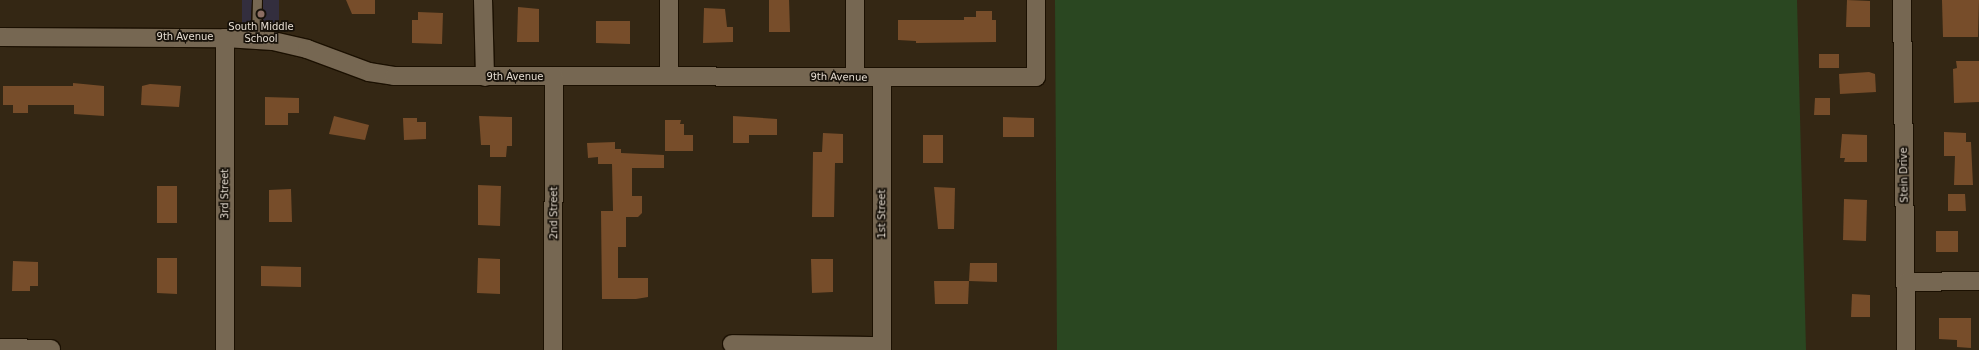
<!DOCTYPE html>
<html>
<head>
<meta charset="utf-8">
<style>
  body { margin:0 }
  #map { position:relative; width:1979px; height:350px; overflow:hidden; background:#342714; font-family:"DejaVu Sans",sans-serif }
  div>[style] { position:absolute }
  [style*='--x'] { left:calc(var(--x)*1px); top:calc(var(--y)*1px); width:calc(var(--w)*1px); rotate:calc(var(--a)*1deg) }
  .education>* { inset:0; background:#332e3e }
  .green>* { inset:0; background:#2a4721 }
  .building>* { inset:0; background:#774d2a }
  .roads { filter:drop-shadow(1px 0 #1b1001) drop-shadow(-1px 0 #1b1001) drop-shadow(0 1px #1b1001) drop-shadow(0 -1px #1b1001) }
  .service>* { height:9px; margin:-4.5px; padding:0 4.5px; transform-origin:4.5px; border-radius:4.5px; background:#766752 }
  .minor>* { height:18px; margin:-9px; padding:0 9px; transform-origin:9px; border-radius:9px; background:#766752 }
  .dots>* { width:11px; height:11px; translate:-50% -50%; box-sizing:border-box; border:2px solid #171109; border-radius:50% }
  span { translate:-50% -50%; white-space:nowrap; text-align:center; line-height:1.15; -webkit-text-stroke:3.5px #171109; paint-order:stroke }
  .poi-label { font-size:10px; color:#e6ddd2 }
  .street-label { font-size:10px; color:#e6ddd2 }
</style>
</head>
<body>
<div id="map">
  <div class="education">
    <i style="clip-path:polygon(242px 0,279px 0,279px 28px,242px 27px)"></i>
  </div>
  <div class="green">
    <i style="clip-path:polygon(1055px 0,1797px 0,1806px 350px,1057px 350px)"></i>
  </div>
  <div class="building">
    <i style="clip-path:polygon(346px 0,375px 0,375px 14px,352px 14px)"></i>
    <i style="clip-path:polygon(769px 0,789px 0,790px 32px,769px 32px)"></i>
    <i style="clip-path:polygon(1847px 0,1870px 1px,1870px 27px,1846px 27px)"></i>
    <i style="clip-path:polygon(1942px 0,1979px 0,1978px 37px,1943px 37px)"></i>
    <i style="clip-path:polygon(518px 7px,539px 9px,539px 42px,517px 42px)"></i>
    <i style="clip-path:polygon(704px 8px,725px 9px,727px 27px,733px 27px,733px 42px,703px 43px)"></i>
    <i style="clip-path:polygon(976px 11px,992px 11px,992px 20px,996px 20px,996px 42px,916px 43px,916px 41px,898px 40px,898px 20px,964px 20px,964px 17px,976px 17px)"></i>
    <i style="clip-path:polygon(418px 12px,443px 13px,442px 44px,412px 43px,412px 20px,418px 20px)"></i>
    <i style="clip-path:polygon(596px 21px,630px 21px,630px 44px,596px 43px)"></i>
    <i style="clip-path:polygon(1819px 54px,1839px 54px,1839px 68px,1819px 68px)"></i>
    <i style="clip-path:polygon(1956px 61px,1979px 61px,1979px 102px,1954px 103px,1953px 69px,1957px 68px)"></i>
    <i style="clip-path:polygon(1869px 72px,1875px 74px,1876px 92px,1840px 94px,1839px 74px)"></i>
    <i style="clip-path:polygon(73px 83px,104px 86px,104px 116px,74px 114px,74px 105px,28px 105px,28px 113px,13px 113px,13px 105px,3px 105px,3px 86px,73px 86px)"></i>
    <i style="clip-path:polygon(150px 84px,181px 86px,179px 107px,141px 105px,142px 86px)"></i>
    <i style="clip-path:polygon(265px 97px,299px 98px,299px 113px,288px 113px,288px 125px,265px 125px)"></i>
    <i style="clip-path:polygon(1815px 98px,1830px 98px,1830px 115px,1814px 115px)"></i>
    <i style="clip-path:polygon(334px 116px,369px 125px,365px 140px,329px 134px)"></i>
    <i style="clip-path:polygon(479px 116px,512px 117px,512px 146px,507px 146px,506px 157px,490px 157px,490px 145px,481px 145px)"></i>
    <i style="clip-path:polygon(733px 116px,777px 119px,777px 135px,749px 135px,749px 143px,733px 143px)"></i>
    <i style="clip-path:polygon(1003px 117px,1034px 118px,1034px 137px,1003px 137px)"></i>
    <i style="clip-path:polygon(403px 118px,417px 118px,417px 122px,426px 122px,426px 139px,404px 140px)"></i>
    <i style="clip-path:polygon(665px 120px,681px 120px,680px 124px,684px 124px,684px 135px,693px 135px,693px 151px,665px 151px)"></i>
    <i style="clip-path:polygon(1944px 132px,1966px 133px,1966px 142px,1971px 142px,1973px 185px,1954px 185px,1955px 156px,1944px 156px)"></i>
    <i style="clip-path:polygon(823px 133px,843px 134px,843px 163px,835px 163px,834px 217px,812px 217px,813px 152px,822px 152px)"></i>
    <i style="clip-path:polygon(1842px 134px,1867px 135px,1867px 162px,1844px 162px,1845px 158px,1840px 158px)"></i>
    <i style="clip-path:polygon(923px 135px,943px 135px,943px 163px,923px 163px)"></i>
    <i style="clip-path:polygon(615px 142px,615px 149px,621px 149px,621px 153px,664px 155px,664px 168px,632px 168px,632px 196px,642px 196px,642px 213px,638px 217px,626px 217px,626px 247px,618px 247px,618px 278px,648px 278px,648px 297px,636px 299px,602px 299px,601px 211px,613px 211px,612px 164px,598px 164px,598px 157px,588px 158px,587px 143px)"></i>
    <i style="clip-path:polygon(478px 185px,501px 186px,500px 226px,478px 225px)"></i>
    <i style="clip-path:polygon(157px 186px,177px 186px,177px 223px,157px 223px)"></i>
    <i style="clip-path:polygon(934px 187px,955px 188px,954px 229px,938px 229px)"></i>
    <i style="clip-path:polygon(291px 189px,292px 222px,269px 222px,269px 190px)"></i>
    <i style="clip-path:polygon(1948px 194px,1965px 194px,1966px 211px,1948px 211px)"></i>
    <i style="clip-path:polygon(1844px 199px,1867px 200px,1866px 241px,1843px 240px)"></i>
    <i style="clip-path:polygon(1936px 231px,1958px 231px,1958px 252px,1936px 252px)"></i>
    <i style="clip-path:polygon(157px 258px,177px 258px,177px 294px,157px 293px)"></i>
    <i style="clip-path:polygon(478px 258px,500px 259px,500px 294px,477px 293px)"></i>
    <i style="clip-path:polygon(811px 259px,833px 259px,833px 292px,812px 293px)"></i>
    <i style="clip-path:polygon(13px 261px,38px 262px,38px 286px,30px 286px,30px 291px,12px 291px)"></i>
    <i style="clip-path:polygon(970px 263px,997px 263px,997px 282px,969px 281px)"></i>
    <i style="clip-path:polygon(261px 266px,301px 267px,301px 287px,261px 286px)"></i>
    <i style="clip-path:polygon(934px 281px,969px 281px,968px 304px,935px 304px)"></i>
    <i style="clip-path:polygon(1852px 294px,1870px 295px,1870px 317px,1851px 317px)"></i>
    <i style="clip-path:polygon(1939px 318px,1971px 318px,1971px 348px,1957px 347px,1957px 340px,1939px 339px)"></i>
  </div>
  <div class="roads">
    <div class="service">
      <i style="--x:256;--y:40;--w:40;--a:-88.6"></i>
    </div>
    <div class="minor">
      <i style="--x:483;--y:0;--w:77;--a:88.5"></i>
      <i style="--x:855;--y:0;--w:76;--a:90"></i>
      <i style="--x:1902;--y:0;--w:350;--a:89.3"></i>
      <i style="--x:0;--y:37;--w:225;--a:0.3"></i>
      <i style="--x:225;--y:38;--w:48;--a:3.6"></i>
      <i style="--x:273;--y:41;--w:35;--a:13"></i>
      <i style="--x:307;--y:49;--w:66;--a:20.4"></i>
      <i style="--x:369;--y:72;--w:25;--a:9"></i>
      <i style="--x:394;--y:76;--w:642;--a:0.09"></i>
      <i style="--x:1036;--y:77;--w:77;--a:-90"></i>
      <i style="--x:669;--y:76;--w:76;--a:-90"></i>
      <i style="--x:1906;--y:282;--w:73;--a:-0.8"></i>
      <i style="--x:732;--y:344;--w:150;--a:0.8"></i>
      <i style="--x:0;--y:348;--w:51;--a:1.1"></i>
      <i style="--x:225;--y:350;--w:312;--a:-90"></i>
      <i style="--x:553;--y:350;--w:274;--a:-89.8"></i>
      <i style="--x:882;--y:350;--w:272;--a:-90"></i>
    </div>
  </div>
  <div class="dots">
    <i style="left:261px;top:14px;background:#8d6e63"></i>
  </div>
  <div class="poi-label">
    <span style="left:261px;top:32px">South Middle<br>School</span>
  </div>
  <div class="street-label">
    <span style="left:185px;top:37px">9th Avenue</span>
    <span style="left:515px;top:77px">9th Avenue</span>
    <span style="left:839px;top:77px;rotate:1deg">9th Avenue</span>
    <span style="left:1904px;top:175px;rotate:-91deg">Stein Drive</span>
    <span style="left:225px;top:194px;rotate:-90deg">3rd Street</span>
    <span style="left:554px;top:213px;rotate:-90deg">2nd Street</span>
    <span style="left:882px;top:214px;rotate:-90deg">1st Street</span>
  </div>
</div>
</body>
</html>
